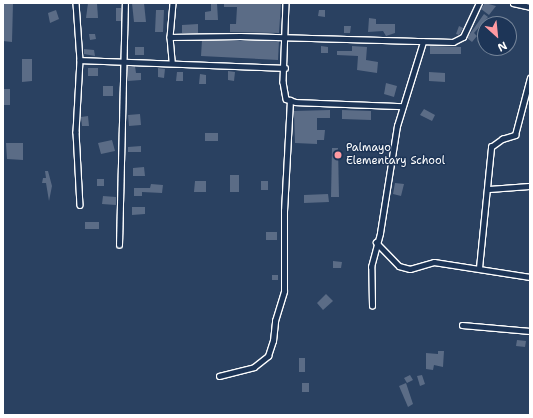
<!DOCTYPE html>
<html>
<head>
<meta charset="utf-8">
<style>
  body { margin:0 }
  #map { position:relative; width:533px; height:418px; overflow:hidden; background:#2a4161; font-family:"Shantell Sans",sans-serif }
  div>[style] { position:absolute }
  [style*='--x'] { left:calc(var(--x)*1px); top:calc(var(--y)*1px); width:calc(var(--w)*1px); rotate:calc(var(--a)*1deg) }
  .building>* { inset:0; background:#5b6c86 }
  .roads { filter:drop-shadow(1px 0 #fff) drop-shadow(-1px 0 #fff) drop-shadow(0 1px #fff) drop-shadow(0 -1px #fff) }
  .minor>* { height:4.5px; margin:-2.25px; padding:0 2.25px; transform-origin:2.25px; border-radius:2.25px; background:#1d3557 }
  .dots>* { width:11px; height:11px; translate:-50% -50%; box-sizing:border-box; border:2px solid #1d3557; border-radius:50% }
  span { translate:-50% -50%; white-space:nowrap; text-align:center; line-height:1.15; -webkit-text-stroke:3px #1d3557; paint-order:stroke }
  .poi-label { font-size:11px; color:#fff }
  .left { translate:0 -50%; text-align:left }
  .frame { position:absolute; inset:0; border:4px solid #fff; pointer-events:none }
  .north { position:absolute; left:477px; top:16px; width:40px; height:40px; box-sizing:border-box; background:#1d3557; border:1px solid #77869a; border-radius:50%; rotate:153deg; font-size:11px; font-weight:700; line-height:16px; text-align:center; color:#fff }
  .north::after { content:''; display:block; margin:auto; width:14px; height:18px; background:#ff9aa2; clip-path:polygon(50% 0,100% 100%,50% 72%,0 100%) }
</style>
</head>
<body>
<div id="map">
  <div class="building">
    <i style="clip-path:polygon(3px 3px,13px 3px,12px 42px,3px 41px)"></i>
    <i style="clip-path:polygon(88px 3px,97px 3px,98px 18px,86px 18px)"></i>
    <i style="clip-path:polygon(132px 3px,144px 3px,146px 22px,134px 22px)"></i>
    <i style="clip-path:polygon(211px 3px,217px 3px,218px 20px,205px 20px,205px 12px,211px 11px)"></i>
    <i style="clip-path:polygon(224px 3px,281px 3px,279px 33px,230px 32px,230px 24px,236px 24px,237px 7px,224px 7px)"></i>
    <i style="clip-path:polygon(485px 3px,496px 6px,489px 15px,481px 9px)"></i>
    <i style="clip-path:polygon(116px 8px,121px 8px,121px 21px,116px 21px)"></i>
    <i style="clip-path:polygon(56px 10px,59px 19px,50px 23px,48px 13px)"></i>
    <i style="clip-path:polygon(156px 10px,164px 10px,163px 32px,155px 32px)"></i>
    <i style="clip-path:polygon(319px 10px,325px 10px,325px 17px,318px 16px)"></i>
    <i style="clip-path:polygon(484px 14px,488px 17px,474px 33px,477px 36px,472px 42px,467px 38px)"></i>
    <i style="clip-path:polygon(369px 18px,376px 19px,376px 24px,395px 24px,395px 33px,386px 36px,383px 31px,368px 32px)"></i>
    <i style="clip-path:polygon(198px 24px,198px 33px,182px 33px,182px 25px)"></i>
    <i style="clip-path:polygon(344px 26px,351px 26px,350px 33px,344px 33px)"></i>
    <i style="clip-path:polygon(459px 26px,463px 28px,459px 35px,456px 34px)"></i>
    <i style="clip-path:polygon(89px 34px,95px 34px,96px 39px,90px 40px)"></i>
    <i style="clip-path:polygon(202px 40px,279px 41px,278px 60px,201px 56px)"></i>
    <i style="clip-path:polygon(321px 46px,328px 47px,328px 53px,321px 53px)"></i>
    <i style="clip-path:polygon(352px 46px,367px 47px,366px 60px,378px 62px,377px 73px,357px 70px,358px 56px,337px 55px,337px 51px,352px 51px)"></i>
    <i style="clip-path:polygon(430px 46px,461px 47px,461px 54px,430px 54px)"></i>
    <i style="clip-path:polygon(135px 47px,144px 47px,144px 55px,135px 55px)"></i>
    <i style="clip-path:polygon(84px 49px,94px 50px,95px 56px,84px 54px)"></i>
    <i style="clip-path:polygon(22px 59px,32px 59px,32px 81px,22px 82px)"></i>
    <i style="clip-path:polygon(127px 66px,135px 66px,136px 73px,141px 73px,141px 80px,128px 81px)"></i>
    <i style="clip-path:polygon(88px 68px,98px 68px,98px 76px,88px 76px)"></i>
    <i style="clip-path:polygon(158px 68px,165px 69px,164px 78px,158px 77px)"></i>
    <i style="clip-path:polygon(228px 71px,235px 72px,234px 81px,228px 80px)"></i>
    <i style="clip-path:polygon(177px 72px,183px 72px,183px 81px,176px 81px)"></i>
    <i style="clip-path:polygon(429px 72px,445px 73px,445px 82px,429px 81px)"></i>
    <i style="clip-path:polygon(200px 74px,206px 75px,206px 84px,199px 84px)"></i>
    <i style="clip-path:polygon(386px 83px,397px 86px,394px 97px,384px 94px)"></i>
    <i style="clip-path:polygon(103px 86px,113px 86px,113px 96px,103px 96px)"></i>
    <i style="clip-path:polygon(3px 89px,10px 89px,10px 105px,3px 105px)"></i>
    <i style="clip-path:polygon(424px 109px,435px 115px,432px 121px,420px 115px)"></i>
    <i style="clip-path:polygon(330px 110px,330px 118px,317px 118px,317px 130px,325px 130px,324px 140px,317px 140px,317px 144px,295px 143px,294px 111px)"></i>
    <i style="clip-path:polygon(342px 110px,371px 111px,371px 120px,342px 119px)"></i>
    <i style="clip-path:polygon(140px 114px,141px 125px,129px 126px,128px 115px)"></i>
    <i style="clip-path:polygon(88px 116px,89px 126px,82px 126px,81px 117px)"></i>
    <i style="clip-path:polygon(205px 133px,218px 133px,218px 141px,205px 141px)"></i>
    <i style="clip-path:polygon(112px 140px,115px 151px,101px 154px,98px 143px)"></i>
    <i style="clip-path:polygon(6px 143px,23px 143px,23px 160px,7px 159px)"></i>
    <i style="clip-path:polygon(141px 146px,141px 152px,128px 152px,128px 147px)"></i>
    <i style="clip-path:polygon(332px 148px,338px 148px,339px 197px,331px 197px)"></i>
    <i style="clip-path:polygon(144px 167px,145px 176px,133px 176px,133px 168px)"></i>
    <i style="clip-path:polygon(45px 171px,48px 171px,52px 186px,49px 201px,46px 183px,42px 183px,43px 178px,46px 178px)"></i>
    <i style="clip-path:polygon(230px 175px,239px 175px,239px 192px,230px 192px)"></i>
    <i style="clip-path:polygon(97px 179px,104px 179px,104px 186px,97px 186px)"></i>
    <i style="clip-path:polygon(195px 181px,206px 181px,206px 192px,194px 192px)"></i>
    <i style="clip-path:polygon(261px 181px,268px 181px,268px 190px,261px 190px)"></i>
    <i style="clip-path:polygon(395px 183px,404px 184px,401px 196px,393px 194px)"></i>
    <i style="clip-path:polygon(151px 184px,163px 185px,162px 193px,142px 192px,142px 196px,134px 196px,134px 188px,150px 188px)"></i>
    <i style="clip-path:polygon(328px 194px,329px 202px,304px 203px,304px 195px)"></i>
    <i style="clip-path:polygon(103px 196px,116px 197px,116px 205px,102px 204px)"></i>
    <i style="clip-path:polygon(132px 207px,145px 207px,145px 214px,132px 215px)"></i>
    <i style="clip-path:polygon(85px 222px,99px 222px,99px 229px,85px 229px)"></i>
    <i style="clip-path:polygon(266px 232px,277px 232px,277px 240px,266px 240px)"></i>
    <i style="clip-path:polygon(333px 261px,342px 262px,341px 268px,333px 268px)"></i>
    <i style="clip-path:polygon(272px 275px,278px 275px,278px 280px,272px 280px)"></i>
    <i style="clip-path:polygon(326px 294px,333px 301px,323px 310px,317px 303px)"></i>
    <i style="clip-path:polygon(517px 340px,526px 341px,525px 347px,516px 346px)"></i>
    <i style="clip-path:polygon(438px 351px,444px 351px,443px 367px,434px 365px,433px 370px,426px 369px,426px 353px,438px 354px)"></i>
    <i style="clip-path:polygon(299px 358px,305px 358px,305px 372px,299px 372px)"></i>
    <i style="clip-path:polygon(410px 375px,413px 380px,407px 383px,404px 378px)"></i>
    <i style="clip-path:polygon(422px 375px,425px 384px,420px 386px,417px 376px)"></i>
    <i style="clip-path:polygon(302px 383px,309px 383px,309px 392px,302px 392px)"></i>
    <i style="clip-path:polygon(406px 383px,413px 404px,408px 407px,399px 386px)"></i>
  </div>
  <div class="roads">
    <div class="minor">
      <i style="--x:76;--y:3;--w:57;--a:86"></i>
      <i style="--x:80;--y:60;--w:72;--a:93.2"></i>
      <i style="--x:76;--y:132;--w:73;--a:86.9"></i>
      <i style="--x:173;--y:3;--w:34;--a:95"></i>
      <i style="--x:170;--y:37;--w:70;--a:-0.8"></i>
      <i style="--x:240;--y:36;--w:213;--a:1.6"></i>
      <i style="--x:453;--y:42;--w:11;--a:-27"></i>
      <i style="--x:463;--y:37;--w:38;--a:-65"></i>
      <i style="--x:286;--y:3;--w:79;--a:92.2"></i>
      <i style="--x:283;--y:82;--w:17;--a:80"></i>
      <i style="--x:286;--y:99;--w:10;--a:17"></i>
      <i style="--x:296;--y:102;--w:105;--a:2.2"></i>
      <i style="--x:513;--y:3;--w:17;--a:13"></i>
      <i style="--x:170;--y:37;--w:25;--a:85"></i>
      <i style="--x:80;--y:60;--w:205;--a:2.2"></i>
      <i style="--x:488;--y:189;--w:42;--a:-4.1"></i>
      <i style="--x:376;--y:242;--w:33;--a:46"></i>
      <i style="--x:399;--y:266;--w:11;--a:15"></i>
      <i style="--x:410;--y:269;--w:25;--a:-16"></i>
      <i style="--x:434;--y:262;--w:97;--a:8.9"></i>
      <i style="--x:119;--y:245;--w:242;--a:-88.6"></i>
      <i style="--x:479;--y:268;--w:122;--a:-84.3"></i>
      <i style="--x:491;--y:147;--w:14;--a:-36"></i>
      <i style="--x:502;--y:139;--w:14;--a:-17"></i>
      <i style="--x:515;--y:135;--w:59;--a:-75.3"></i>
      <i style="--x:372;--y:306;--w:39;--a:-91"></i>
      <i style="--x:371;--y:267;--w:35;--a:-75"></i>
      <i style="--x:380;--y:233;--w:108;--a:-81"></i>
      <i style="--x:397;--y:126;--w:88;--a:-72.8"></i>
      <i style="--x:462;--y:325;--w:68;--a:5"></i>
      <i style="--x:219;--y:376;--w:36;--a:-14"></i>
      <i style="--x:254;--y:367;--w:18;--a:-38"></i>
      <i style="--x:268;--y:356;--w:16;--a:-72"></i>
      <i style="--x:273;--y:341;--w:20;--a:-84"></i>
      <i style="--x:275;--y:321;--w:31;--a:-73"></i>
      <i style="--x:284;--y:291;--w:80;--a:-90"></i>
      <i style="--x:284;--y:211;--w:111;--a:-86.9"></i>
    </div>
  </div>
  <div class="dots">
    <i style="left:338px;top:155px;background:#ff9aa2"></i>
  </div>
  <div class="poi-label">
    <span class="left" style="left:346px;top:155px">Palmayo<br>Elementary School</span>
  </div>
  <div class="frame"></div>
  <div class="north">N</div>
</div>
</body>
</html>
